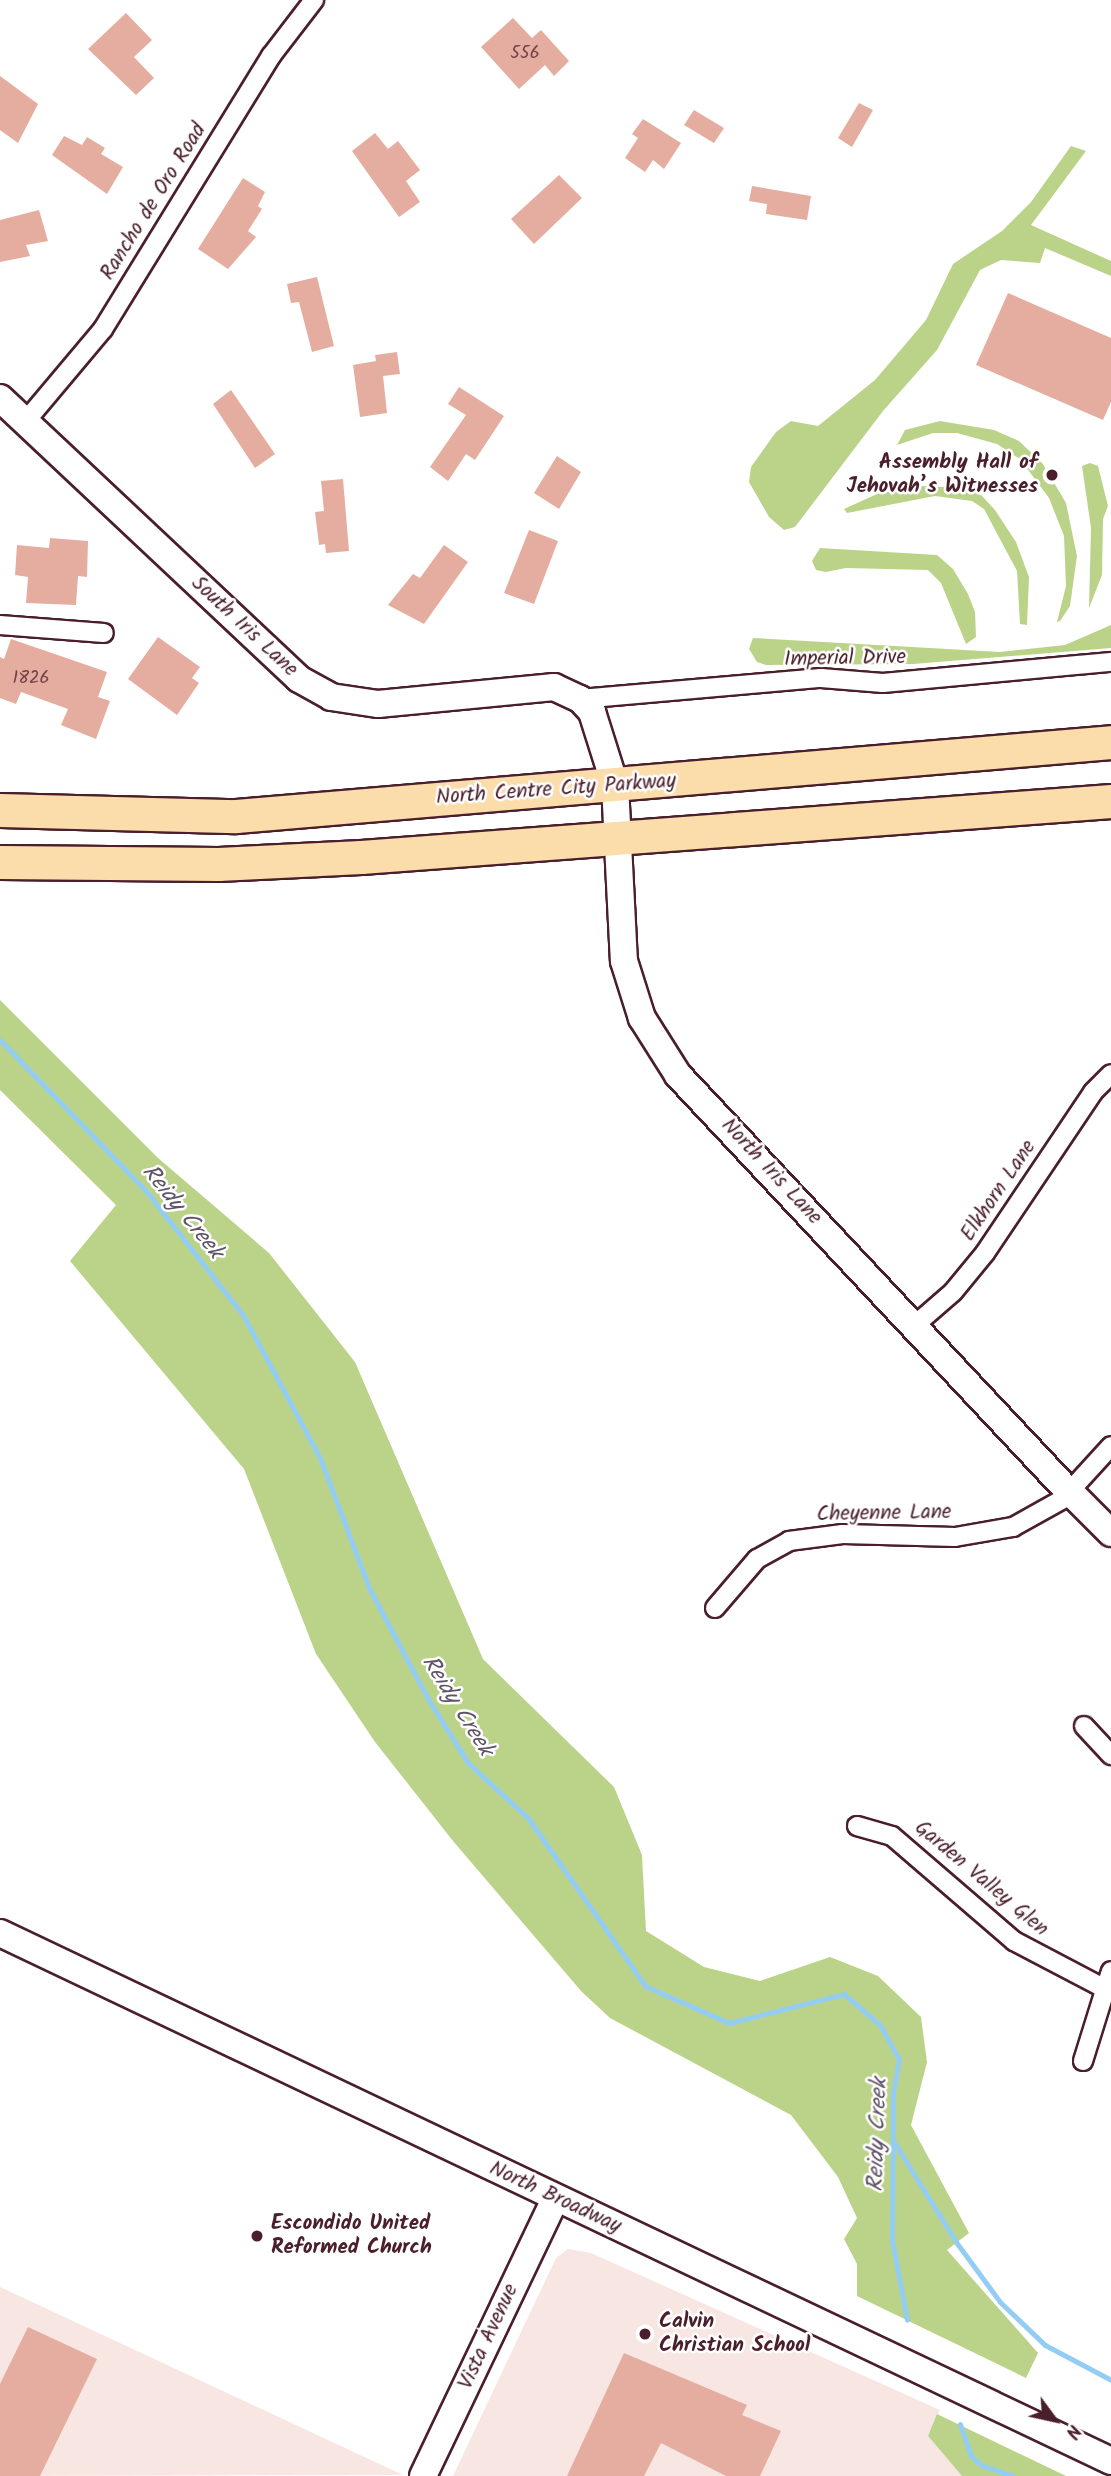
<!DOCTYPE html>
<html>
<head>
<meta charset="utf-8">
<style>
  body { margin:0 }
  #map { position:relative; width:1111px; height:2476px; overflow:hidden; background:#fff; font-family:Kalam,sans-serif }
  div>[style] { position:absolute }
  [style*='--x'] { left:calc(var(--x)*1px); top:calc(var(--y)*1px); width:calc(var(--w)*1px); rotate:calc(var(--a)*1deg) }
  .built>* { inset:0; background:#f7e6e2 }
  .green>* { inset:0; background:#bbd389 }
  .stream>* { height:5px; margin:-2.5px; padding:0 2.5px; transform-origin:2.5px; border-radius:2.5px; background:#94cdf3 }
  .building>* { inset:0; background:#e5ad9f }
  .roads { filter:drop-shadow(2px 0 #4a1f2b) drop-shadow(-2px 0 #4a1f2b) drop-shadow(0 2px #4a1f2b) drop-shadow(0 -2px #4a1f2b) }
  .street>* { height:18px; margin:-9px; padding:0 9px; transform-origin:9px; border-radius:9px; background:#fff }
  .secondary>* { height:26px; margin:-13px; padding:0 13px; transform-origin:13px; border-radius:13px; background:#fff }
  .highway>* { height:33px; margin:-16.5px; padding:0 16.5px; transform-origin:16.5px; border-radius:16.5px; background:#faddab }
  .dots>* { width:19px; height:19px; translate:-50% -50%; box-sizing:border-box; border:4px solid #fff; border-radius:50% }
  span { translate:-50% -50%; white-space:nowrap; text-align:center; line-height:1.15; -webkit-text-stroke:5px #fff; paint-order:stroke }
  .number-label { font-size:18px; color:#714248 }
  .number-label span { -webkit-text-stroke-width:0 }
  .street-label { font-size:21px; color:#4a1f2b }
  .poi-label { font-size:21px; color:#4a1f2b; font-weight:700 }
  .right { translate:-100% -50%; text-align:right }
  .left { translate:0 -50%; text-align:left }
  .water-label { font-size:23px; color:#605367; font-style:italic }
  .north { position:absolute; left:1020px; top:2385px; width:70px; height:70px; -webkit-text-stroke:5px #fff; paint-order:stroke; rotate:123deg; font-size:19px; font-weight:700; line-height:28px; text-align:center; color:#4a1f2b }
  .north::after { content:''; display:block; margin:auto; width:24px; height:32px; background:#4a1f2b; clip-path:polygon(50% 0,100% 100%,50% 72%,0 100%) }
</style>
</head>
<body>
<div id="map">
  <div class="built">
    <i style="clip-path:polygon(568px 2249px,591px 2253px,940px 2410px,928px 2436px,962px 2476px,453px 2476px,556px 2258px)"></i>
    <i style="clip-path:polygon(0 2287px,403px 2475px,0 2476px)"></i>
  </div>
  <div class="green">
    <i style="clip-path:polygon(1071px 146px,1086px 151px,1031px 225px,1111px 261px,1111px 276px,1045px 248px,1040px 263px,1001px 260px,980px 270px,937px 350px,883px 411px,795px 527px,784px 530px,769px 517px,749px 482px,751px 467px,776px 432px,791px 421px,818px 426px,875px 380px,926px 320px,953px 264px,1002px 231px,1031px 202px)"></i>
    <i style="clip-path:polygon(940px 421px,994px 430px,1019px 441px,1043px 464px,1066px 503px,1077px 556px,1070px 606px,1060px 621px,1057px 622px,1066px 586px,1064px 536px,1049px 498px,1020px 459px,997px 444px,957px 433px,933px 433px,897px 445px,905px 430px)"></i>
    <i style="clip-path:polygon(1090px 463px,1098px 466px,1108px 506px,1103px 519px,1102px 575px,1089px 608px,1091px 528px,1082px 466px)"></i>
    <i style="clip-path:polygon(922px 486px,966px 488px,982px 496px,995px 510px,1016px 542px,1029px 577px,1027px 625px,1020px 624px,1017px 571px,984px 509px,972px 501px,935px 496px,847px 513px,844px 509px,877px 494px)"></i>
    <i style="clip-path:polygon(820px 548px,937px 555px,953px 569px,968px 594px,975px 612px,976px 637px,966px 644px,941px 583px,928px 570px,846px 568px,826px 572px,816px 570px,812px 561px)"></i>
    <i style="clip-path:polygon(1111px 625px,1111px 648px,913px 664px,766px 665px,757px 662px,749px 649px,753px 638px,1000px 652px,1065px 645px)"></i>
    <i style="clip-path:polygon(0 1000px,158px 1158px,269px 1253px,355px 1362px,483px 1659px,614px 1787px,642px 1855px,646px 1931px,704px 1967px,760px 1981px,830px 1957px,878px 1976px,921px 2017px,927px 2062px,911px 2125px,969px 2233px,947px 2250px,1038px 2353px,1026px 2378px,857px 2296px,857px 2264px,844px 2239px,857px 2218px,838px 2177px,791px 2115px,610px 2018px,581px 1991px,453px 1841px,375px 1742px,316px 1654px,244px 1469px,70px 1261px,116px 1205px,0 1090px)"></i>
    <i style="clip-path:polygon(937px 2414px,1066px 2476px,962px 2476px,928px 2436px)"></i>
  </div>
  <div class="stream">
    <i style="--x:0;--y:1040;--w:210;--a:46"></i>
    <i style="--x:146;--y:1191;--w:157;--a:52"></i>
    <i style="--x:243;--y:1315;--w:162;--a:61.7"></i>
    <i style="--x:320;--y:1458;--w:139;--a:69.3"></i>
    <i style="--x:369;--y:1588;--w:126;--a:62"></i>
    <i style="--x:428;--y:1699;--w:75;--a:58"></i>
    <i style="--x:468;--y:1763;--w:81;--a:42.5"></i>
    <i style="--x:528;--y:1818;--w:205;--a:55.1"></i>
    <i style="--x:645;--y:1986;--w:92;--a:23.8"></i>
    <i style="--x:729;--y:2023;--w:119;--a:-14.2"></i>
    <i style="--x:844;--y:1994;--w:48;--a:40.7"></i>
    <i style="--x:880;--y:2025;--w:39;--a:61"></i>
    <i style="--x:899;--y:2059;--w:36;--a:100"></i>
    <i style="--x:893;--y:2094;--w:146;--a:90.4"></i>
    <i style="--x:892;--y:2240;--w:81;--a:79.4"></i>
    <i style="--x:894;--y:2142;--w:118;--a:58.2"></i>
    <i style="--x:956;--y:2242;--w:74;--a:53.7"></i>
    <i style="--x:1000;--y:2302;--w:62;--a:43.7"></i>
    <i style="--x:1045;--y:2345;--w:75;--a:27.9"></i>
    <i style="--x:960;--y:2424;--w:34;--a:71"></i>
    <i style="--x:971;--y:2456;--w:13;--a:42"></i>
    <i style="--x:981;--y:2465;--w:34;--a:19"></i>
  </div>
  <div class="building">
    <i style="clip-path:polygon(126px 13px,152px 40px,134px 57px,154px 78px,136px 95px,88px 49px)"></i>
    <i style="clip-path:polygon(513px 18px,532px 38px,541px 30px,569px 61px,554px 76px,545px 65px,519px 89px,481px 47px)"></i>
    <i style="clip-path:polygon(0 76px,38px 104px,18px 143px,0 130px)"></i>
    <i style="clip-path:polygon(859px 103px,873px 110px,852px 147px,838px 138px)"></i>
    <i style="clip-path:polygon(694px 110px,724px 128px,714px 143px,684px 125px)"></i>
    <i style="clip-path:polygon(643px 119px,681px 143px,664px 169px,653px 160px,645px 172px,625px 158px,638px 138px,632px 134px)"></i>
    <i style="clip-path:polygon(375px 133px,388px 149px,398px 141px,420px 170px,406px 181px,420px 202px,399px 217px,352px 151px)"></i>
    <i style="clip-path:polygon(64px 136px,82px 145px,87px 137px,105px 148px,101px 154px,123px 167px,107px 194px,52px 155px)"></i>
    <i style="clip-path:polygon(559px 175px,582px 198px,534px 244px,511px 219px)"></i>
    <i style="clip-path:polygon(243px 178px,265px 192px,258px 206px,262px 209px,248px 231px,256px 237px,228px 269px,198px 249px)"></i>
    <i style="clip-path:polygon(752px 186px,811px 196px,807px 220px,766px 214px,767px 204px,749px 201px)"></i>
    <i style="clip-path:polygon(39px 210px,48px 241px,26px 245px,30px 256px,0 262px,0 220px)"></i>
    <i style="clip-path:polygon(317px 277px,334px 346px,312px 352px,299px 302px,291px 303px,287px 284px)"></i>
    <i style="clip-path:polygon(1008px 293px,1111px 338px,1111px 402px,1103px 420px,976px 365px)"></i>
    <i style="clip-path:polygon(397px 352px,400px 374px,383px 376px,387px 413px,360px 417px,353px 365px,376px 361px,375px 355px)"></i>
    <i style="clip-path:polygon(459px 387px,504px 416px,475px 460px,466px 454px,448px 481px,430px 467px,466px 415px,448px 404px)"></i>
    <i style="clip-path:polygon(231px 390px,275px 454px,255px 468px,213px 404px)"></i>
    <i style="clip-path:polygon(557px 456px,581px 472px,559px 509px,534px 493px)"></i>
    <i style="clip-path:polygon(343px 479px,349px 551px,326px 553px,325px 544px,319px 545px,315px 512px,324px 511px,321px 481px)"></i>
    <i style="clip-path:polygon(529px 530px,558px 541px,534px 604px,504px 593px)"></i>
    <i style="clip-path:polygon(50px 538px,88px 541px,87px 577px,78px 576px,76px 605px,26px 603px,28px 577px,15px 575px,17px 545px,49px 548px)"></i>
    <i style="clip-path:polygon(444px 545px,468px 562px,424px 624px,388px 605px,413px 574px,420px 578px)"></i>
    <i style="clip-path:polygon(158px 637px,200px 667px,192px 678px,199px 683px,177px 715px,128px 679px)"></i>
    <i style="clip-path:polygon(11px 639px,107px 672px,98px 697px,110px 701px,96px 739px,61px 725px,68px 709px,21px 692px,16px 704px,0 698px,0 657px,4px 659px)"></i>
    <i style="clip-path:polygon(28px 2327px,97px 2359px,40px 2476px,0 2476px,0 2384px)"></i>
    <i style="clip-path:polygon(624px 2353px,747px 2405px,742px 2415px,781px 2431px,760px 2476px,726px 2476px,661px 2443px,644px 2476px,567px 2476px)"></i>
  </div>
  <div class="roads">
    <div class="street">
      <i style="--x:25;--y:422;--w:121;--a:-50"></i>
      <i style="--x:103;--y:329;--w:321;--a:-58.4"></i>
      <i style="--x:271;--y:56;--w:71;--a:-52.5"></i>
      <i style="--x:0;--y:625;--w:104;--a:4.4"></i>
      <i style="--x:580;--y:699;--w:242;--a:-5"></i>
      <i style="--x:821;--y:678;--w:62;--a:4.6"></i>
      <i style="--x:883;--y:683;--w:229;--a:-5.3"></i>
      <i style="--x:915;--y:1325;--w:50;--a:-41"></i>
      <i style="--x:953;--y:1292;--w:50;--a:-50.6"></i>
      <i style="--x:985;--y:1253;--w:194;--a:-56.1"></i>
      <i style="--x:1093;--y:1092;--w:25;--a:-45"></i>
      <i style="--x:715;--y:1608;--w:65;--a:-49.4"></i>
      <i style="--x:757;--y:1559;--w:37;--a:-29"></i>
      <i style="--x:789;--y:1541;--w:54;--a:-7.4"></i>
      <i style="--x:843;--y:1534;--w:112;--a:1.5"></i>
      <i style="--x:955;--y:1537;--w:59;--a:-9.8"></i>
      <i style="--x:1013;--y:1527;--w:68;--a:-29.2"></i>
      <i style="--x:1072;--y:1494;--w:4;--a:-146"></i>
      <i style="--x:1069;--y:1492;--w:62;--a:-47.6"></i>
      <i style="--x:1084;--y:1726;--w:40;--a:47"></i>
      <i style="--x:857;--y:1826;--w:36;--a:16"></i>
      <i style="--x:892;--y:1836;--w:161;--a:40.7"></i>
      <i style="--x:1014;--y:1941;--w:110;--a:27.7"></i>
      <i style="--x:1083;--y:2061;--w:94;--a:-72.7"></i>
    </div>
    <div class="secondary">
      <i style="--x:0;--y:398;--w:410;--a:43.2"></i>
      <i style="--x:299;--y:679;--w:37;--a:29"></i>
      <i style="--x:331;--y:697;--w:48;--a:8.5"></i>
      <i style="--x:378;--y:704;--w:177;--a:-5.5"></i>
      <i style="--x:554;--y:687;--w:29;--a:25"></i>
      <i style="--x:580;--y:699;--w:18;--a:47"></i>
      <i style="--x:592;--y:712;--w:77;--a:72.5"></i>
      <i style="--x:615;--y:785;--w:176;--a:87.1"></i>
      <i style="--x:624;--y:961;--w:60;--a:72.5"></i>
      <i style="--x:642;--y:1018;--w:67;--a:57.7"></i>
      <i style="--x:678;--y:1075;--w:572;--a:46.84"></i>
      <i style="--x:1072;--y:1494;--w:55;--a:45"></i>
      <i style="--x:0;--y:1933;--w:1230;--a:25.42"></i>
      <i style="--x:423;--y:2476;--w:307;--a:-64.5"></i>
    </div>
    <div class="highway">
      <i style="--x:0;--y:810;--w:236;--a:1.5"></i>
      <i style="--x:236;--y:816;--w:878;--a:-4.83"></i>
      <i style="--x:0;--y:862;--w:218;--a:0.5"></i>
      <i style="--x:218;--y:864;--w:143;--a:-2.8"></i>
      <i style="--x:361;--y:857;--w:752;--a:-4.27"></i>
    </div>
  </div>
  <div class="dots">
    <i style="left:1052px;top:475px;background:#4a1f2b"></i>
    <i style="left:257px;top:2236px;background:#4a1f2b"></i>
    <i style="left:645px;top:2334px;background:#4a1f2b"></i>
  </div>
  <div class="number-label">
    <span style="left:525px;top:54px">556</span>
    <span style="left:31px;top:679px">1826</span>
  </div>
  <div class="street-label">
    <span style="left:154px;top:202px;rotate:-58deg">Rancho de Oro Road</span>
    <span style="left:244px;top:627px;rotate:43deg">South Iris Lane</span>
    <span style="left:845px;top:659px;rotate:-1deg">Imperial Drive</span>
    <span style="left:556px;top:790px;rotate:-4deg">North Centre City Parkway</span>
    <span style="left:771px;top:1172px;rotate:47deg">North Iris Lane</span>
    <span style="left:999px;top:1191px;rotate:-56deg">Elkhorn Lane</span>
    <span style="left:884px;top:1514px;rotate:-1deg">Cheyenne Lane</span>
    <span style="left:981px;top:1879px;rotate:40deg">Garden Valley Glen</span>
    <span style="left:555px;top:2198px;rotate:25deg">North Broadway</span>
    <span style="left:489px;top:2337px;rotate:-65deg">Vista Avenue</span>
  </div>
  <div class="poi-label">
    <span class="right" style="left:1038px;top:475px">Assembly Hall of<br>Jehovah’s Witnesses</span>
    <span class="left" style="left:271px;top:2236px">Escondido United<br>Reformed Church</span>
    <span class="left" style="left:659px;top:2334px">Calvin<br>Christian School</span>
  </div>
  <div class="water-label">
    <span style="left:182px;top:1212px;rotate:51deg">Reidy Creek</span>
    <span style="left:457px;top:1706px;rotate:58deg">Reidy Creek</span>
    <span style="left:878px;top:2135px;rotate:-88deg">Reidy Creek</span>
  </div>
  <div class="north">N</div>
</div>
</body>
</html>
